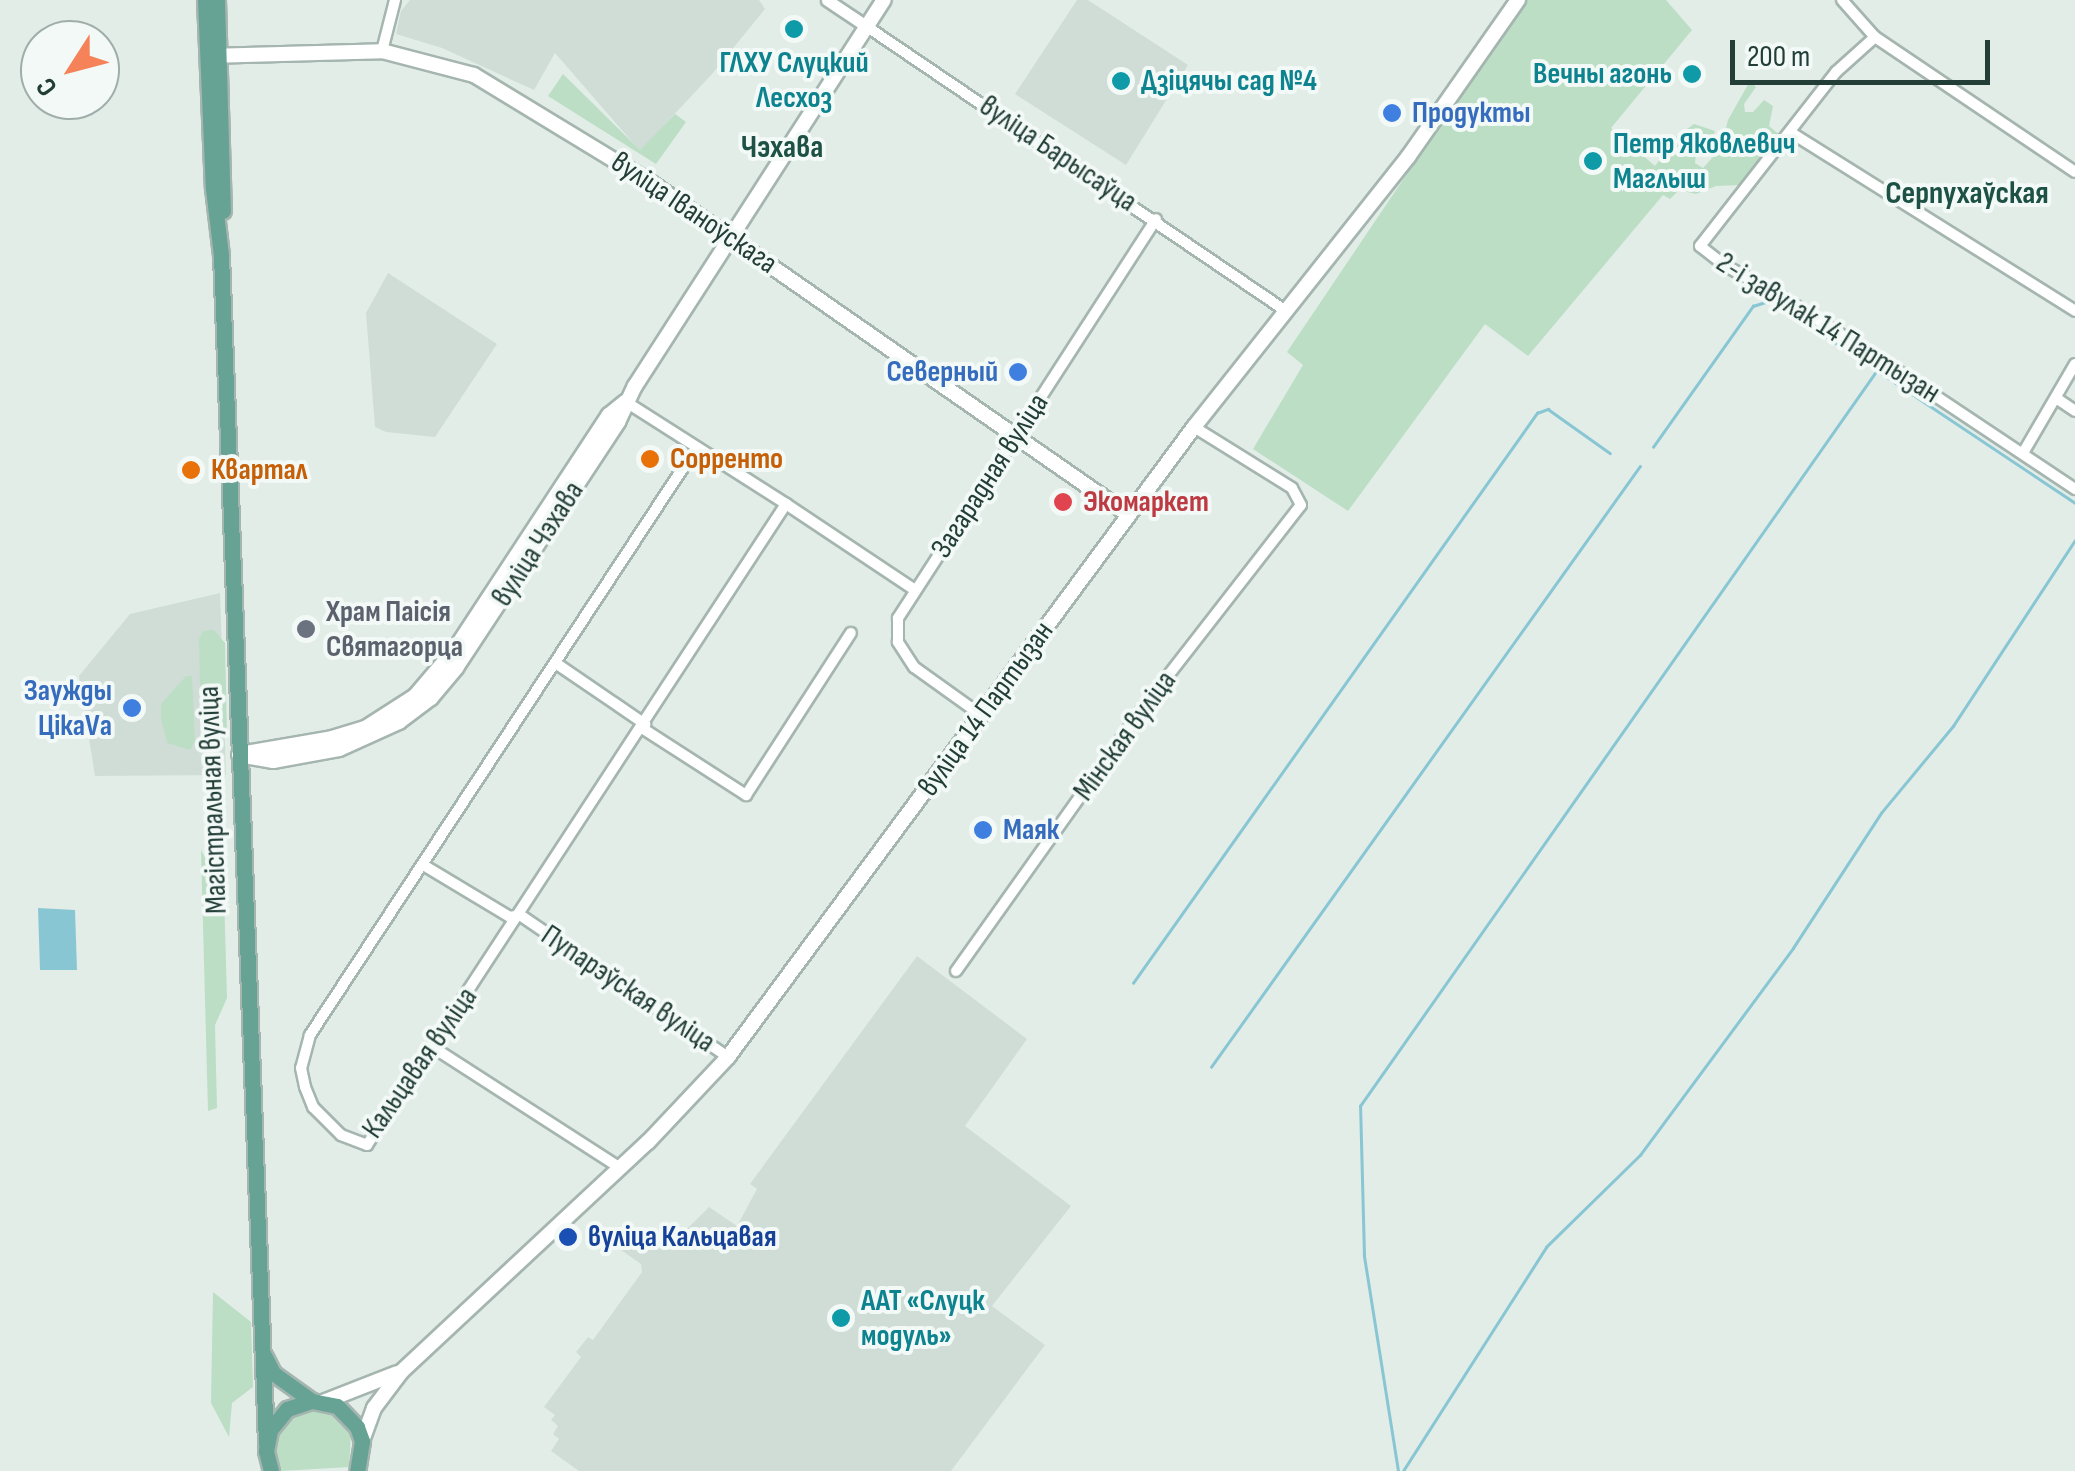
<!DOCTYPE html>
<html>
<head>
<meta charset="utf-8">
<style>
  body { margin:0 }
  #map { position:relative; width:2075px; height:1471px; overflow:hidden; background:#e2ede8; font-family:"Sofia Sans Condensed",sans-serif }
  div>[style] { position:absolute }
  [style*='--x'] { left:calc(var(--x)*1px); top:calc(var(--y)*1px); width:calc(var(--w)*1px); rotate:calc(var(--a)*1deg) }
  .built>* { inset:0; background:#d0ddd7 }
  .green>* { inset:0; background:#bbdec5 }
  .water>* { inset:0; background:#89c6d3 }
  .stream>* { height:2.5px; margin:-1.25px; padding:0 1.25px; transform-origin:1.25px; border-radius:1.25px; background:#89c6d3 }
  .roads { filter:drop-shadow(2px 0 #a5b5af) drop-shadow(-2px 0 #a5b5af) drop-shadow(0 2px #a5b5af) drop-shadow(0 -2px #a5b5af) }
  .minor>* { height:10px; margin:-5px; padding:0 5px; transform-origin:5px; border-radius:5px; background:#fff }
  .tertiary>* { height:11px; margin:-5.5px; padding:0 5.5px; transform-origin:5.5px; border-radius:5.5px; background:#fff }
  .secondary>* { height:14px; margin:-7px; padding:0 7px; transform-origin:7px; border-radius:7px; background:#fff }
  .primary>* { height:15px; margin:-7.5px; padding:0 7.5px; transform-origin:7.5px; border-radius:7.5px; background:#66a395 }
  .dots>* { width:28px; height:28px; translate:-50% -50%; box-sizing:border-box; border:5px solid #f3f9f6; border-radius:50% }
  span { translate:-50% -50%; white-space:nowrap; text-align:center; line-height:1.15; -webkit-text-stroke:8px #f3f9f6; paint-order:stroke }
  .culture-label { font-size:30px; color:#0d838f; font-weight:700 }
  .right { translate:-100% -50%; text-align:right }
  .left { translate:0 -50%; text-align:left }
  .shop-label { font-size:30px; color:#366cbe; font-weight:700 }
  .street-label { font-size:30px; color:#223e37 }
  .food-label { font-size:30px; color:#c56008; font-weight:700 }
  .health-label { font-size:30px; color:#be3a42; font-weight:700 }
  .worship-label { font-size:30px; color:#5b616d; font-weight:700 }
  .transit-label { font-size:30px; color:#164399; font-weight:700 }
  .neighbourhood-label { font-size:32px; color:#1d5145; font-weight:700 }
  .north { position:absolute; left:20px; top:20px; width:100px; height:100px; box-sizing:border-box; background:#f3f9f6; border:2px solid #9faeaa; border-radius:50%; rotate:234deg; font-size:28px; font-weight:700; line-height:40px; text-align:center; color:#223e37 }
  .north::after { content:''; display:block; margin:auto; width:35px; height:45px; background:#f58258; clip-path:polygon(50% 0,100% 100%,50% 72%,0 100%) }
  .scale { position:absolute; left:1730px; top:40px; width:260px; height:45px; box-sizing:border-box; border:5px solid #223e37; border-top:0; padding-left:12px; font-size:30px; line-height:35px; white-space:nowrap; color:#223e37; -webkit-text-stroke:8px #f3f9f6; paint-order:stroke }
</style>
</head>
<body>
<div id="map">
  <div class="built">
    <i style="clip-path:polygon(410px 0,759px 0,765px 9px,712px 74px,640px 151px,555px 53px,534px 90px,442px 48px,396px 34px,401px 11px)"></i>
    <i style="clip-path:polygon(1077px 0,1088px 0,1188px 65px,1126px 165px,1015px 94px)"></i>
    <i style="clip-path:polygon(388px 273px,497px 344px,435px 437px,386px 432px,375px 427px,366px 313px)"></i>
    <i style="clip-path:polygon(220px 593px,226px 775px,95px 776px,79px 676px,130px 614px)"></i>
    <i style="clip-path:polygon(917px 956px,1027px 1039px,965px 1126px,1071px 1206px,992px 1306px,1045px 1345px,951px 1471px,579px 1471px,551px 1451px,559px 1439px,553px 1434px,558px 1426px,551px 1420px,555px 1415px,544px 1407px,581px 1357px,576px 1352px,588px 1337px,593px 1340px,642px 1272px,641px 1264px,621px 1250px,638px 1227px,668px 1248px,709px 1207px,737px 1226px,757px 1189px,750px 1184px)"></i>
  </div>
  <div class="green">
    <i style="clip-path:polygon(1524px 0,1666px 0,1692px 30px,1611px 128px,1655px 166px,1677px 136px,1694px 124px,1715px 131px,1712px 141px,1696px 154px,1695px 163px,1703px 168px,1721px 148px,1728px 120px,1750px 81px,1756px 87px,1744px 104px,1745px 112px,1753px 112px,1764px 100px,1773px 106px,1769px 126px,1782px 137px,1740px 185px,1716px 186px,1696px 194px,1679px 190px,1670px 199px,1663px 195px,1528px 356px,1485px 324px,1348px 511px,1253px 449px,1303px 365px,1287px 352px)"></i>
    <i style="clip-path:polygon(563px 74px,640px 150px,675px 114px,686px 122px,656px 164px,548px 96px)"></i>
    <i style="clip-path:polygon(214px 630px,225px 643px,227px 735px,212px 746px,201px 739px,199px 639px,203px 631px)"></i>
    <i style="clip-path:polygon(186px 676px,192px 676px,195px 741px,190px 750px,167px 743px,161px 719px,161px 704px)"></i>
    <i style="clip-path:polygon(201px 850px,224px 893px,227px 998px,215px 1025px,217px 1108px,208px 1111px)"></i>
    <i style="clip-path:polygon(213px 1292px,251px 1322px,253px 1387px,232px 1403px,229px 1437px,211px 1403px)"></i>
    <i style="clip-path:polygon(316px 1409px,337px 1417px,351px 1434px,349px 1467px,281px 1471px,274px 1452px,279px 1430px,294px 1414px)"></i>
  </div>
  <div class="water">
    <i style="clip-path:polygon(38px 908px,75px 910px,77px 970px,40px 970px)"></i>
  </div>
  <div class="stream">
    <i style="--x:1653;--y:447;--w:173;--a:-54.7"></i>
    <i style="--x:1753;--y:306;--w:19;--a:-18"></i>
    <i style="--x:1771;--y:300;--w:366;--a:33.7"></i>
    <i style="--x:1133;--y:983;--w:699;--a:-54.67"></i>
    <i style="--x:1537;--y:413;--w:12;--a:-20"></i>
    <i style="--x:1548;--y:409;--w:76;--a:35.4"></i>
    <i style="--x:1211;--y:1067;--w:738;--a:-54.48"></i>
    <i style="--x:1398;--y:1471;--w:218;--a:-99"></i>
    <i style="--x:1364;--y:1256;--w:150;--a:-91.5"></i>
    <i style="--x:1360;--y:1106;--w:899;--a:-54.91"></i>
    <i style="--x:1403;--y:1471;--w:266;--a:-57.4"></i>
    <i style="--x:1546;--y:1247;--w:132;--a:-44.4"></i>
    <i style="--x:1640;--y:1155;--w:257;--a:-53.5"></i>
    <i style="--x:1793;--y:948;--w:161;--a:-56.9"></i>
    <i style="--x:1881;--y:813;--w:113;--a:-50.4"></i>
    <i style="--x:1953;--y:726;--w:222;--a:-56.7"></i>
  </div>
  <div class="roads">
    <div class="minor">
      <i style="--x:1842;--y:0;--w:50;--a:48.3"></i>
      <i style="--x:1875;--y:37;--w:241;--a:34"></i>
      <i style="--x:866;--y:26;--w:508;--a:34.16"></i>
      <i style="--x:1875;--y:37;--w:52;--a:138.1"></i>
      <i style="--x:1836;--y:72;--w:221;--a:128"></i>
      <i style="--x:1700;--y:246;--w:31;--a:38"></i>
      <i style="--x:1724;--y:265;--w:63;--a:28.6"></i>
      <i style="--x:1779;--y:295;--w:141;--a:32.6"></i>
      <i style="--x:1898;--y:371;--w:213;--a:33.7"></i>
      <i style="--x:382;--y:51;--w:53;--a:-75.7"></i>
      <i style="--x:1790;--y:132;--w:337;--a:32.1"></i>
      <i style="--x:2056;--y:398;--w:23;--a:34"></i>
      <i style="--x:626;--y:402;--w:190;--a:32.5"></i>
      <i style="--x:696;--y:448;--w:703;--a:123.33"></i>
      <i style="--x:310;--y:1035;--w:34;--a:105"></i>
      <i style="--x:301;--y:1068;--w:19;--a:78"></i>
      <i style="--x:305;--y:1087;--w:22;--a:68"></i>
      <i style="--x:313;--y:1107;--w:40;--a:45"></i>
      <i style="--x:341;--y:1135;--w:28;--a:21"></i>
      <i style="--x:367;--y:1145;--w:766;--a:-56.83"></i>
      <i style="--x:786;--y:504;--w:155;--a:33.7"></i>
      <i style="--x:2023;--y:453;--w:103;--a:-59.7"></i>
      <i style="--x:557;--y:664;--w:107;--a:34.3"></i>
      <i style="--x:981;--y:715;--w:82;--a:-144.4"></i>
      <i style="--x:914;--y:667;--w:30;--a:-123"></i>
      <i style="--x:898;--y:642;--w:24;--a:-90"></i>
      <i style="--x:898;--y:618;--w:475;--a:-57.1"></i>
      <i style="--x:642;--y:728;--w:124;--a:32.8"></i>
      <i style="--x:746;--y:795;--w:193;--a:-57.1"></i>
      <i style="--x:425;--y:866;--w:99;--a:31"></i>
      <i style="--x:510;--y:917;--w:10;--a:-11"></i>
      <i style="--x:520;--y:915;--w:252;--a:34.3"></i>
      <i style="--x:956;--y:971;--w:328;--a:-54.6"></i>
      <i style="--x:1146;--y:704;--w:252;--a:-52.1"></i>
      <i style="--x:1301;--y:505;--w:19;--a:-118"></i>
      <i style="--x:1292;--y:488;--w:115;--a:-148.1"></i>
      <i style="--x:434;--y:1048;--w:221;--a:32.8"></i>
    </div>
    <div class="tertiary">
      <i style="--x:827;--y:0;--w:47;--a:33.7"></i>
    </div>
    <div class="secondary">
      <i style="--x:208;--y:56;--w:174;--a:-1.6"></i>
      <i style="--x:382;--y:51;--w:95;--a:14.6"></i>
      <i style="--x:474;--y:75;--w:206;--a:31.3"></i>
      <i style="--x:650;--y:182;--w:583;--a:34.81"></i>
      <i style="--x:246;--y:753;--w:87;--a:-9.9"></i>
      <i style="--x:332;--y:738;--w:37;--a:-17"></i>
      <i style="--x:367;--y:727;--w:57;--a:-32.9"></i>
      <i style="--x:415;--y:696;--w:62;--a:-49.6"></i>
      <i style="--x:455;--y:649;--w:280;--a:-56.7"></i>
      <i style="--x:609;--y:415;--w:21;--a:-39"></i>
      <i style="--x:239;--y:755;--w:35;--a:10"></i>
      <i style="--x:273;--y:761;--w:67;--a:-10.3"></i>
      <i style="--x:339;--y:749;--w:66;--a:-24.2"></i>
      <i style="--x:399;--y:722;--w:40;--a:-37"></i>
      <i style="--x:431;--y:698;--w:39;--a:-50"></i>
      <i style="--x:456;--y:668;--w:295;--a:-56.6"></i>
      <i style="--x:618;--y:422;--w:40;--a:-65"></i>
      <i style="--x:635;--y:386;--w:459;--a:-57.2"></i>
      <i style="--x:323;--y:1402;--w:79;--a:-21.4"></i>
      <i style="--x:362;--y:1441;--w:35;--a:-70"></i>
      <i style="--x:374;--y:1408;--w:46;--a:-52.9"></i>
      <i style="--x:402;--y:1371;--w:336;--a:-43"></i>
      <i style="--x:648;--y:1142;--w:117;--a:-46.7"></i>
      <i style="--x:728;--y:1057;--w:784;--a:-53.51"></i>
      <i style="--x:1194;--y:427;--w:345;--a:-51.6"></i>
      <i style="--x:1408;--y:157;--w:192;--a:-55"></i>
    </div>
    <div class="primary">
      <i style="--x:205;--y:0;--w:188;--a:87.6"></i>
      <i style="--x:213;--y:188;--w:67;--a:83.2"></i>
      <i style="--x:221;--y:255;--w:1189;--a:87.83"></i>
      <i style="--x:217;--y:0;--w:211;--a:88.4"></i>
      <i style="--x:265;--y:1357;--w:18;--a:63"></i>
      <i style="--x:273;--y:1373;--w:48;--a:35.7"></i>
      <i style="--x:271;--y:1471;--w:21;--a:-104"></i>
      <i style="--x:266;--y:1451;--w:21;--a:-79"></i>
      <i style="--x:270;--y:1430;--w:27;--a:-51"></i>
      <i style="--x:287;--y:1409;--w:26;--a:-18"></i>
      <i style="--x:312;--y:1401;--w:25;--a:11"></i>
      <i style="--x:337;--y:1406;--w:29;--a:46"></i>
      <i style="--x:357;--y:1427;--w:15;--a:70"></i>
      <i style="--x:362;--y:1441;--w:30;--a:99"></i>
    </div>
  </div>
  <div class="dots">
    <i style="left:794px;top:29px;background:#0f9aa8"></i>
    <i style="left:1692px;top:74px;background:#0f9aa8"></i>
    <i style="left:1121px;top:81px;background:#0f9aa8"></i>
    <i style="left:1392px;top:113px;background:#3f7fe0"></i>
    <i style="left:1593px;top:161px;background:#0f9aa8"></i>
    <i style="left:1018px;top:372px;background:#3f7fe0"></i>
    <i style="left:650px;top:459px;background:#e8710a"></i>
    <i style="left:191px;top:470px;background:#e8710a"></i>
    <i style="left:1063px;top:502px;background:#e0444e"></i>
    <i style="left:306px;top:629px;background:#6b7280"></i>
    <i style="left:132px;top:708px;background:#3f7fe0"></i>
    <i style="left:983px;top:830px;background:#3f7fe0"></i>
    <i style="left:568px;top:1237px;background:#1a4fb4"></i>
    <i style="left:841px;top:1318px;background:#0f9aa8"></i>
  </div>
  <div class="culture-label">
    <span style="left:794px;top:80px">ГЛХУ Слуцкий<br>Лесхоз</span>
    <span class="right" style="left:1672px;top:74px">Вечны агонь</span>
    <span class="left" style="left:1141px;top:81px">Дзіцячы сад №4</span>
    <span class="left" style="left:1613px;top:161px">Петр Яковлевич<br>Маглыш</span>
    <span class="left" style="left:861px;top:1318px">ААТ «Слуцк<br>модуль»</span>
  </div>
  <div class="shop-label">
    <span class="left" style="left:1412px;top:113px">Продукты</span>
    <span class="right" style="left:998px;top:372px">Северный</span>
    <span class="right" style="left:112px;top:708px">Заужды<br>ЦікаVа</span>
    <span class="left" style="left:1003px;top:830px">Маяк</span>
  </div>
  <div class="street-label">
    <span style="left:1058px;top:154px;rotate:34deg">вуліца Барысаўца</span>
    <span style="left:694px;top:213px;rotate:34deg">вуліца Іваноўскага</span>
    <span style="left:1828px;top:328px;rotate:32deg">2-і завулак 14 Партызан</span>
    <span style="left:990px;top:476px;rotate:-57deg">Загарадная вуліца</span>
    <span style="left:538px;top:544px;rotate:-57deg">вуліца Чэхава</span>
    <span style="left:986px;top:709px;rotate:-54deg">вуліца 14 Партызан</span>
    <span style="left:1125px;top:736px;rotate:-54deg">Мінская вуліца</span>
    <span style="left:213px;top:800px;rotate:-92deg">Магістральная вуліца</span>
    <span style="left:628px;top:989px;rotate:34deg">Пупарэўская вуліца</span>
    <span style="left:420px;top:1063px;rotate:-55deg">Кальцавая вуліца</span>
  </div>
  <div class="food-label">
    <span class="left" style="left:670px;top:459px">Сорренто</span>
    <span class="left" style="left:211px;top:470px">Квартал</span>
  </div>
  <div class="health-label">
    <span class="left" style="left:1083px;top:502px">Экомаркет</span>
  </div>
  <div class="worship-label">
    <span class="left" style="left:326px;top:629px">Храм Паісія<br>Святагорца</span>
  </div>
  <div class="transit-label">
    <span class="left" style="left:588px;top:1237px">вуліца Кальцавая</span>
  </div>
  <div class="neighbourhood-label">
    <span style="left:782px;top:148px">Чэхава</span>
    <span style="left:1967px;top:194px">Серпухаўская</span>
  </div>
  <div class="north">С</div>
  <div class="scale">200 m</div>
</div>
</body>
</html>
